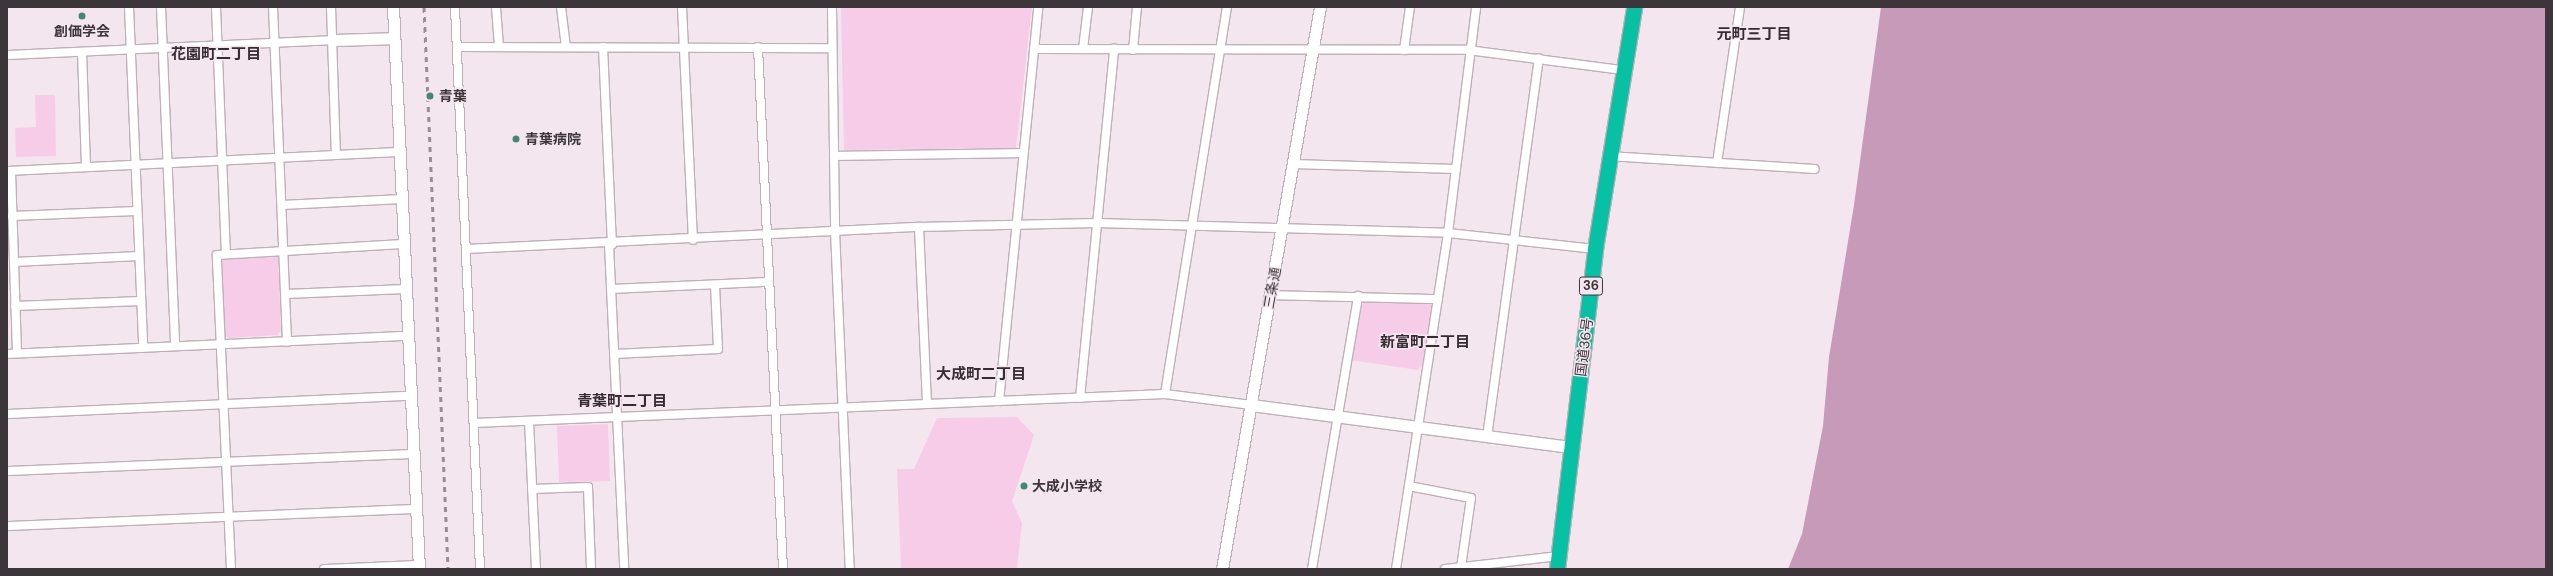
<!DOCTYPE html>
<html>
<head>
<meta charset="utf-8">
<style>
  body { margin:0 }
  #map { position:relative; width:2553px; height:576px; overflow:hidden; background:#f4e6ef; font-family:"DM Sans","Noto Sans JP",sans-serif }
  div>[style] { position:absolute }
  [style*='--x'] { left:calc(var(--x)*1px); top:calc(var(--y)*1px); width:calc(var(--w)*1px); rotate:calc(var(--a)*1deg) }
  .green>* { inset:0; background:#f7cce9 }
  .water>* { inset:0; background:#c79ab9 }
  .roads { filter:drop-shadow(1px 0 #beb0b9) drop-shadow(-1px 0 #beb0b9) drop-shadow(0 1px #beb0b9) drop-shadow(0 -1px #beb0b9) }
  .street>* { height:8px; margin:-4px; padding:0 4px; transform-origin:4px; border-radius:4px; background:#fff }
  .secondary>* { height:11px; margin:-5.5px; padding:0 5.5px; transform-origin:5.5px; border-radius:5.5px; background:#fff }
  .highway>* { height:15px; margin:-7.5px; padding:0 7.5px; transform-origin:7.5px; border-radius:7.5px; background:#08c0a3 }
  .rail>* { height:3px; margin-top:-1.5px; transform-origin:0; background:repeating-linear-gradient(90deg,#978d94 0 5px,transparent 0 10px) }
  .dots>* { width:11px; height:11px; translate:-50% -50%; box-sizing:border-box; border:2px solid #f4e6ef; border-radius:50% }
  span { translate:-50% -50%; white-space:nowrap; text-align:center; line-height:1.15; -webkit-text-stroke:3px #f4e6ef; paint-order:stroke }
  .shield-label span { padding:1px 3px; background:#f4e6ef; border:1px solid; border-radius:3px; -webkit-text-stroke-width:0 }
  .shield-label { font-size:13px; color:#3c363a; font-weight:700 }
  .poi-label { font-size:14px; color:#3c363a; font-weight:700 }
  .left { translate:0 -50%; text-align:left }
  .street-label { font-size:14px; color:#3c363a }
  .neighbourhood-label { font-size:15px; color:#372c34; font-weight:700 }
  .frame { position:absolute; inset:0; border:8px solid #3c363a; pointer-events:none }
</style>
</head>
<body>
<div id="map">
  <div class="green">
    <i style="clip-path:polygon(841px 7px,1032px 7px,1016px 148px,844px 150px)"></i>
    <i style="clip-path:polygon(35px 95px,55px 95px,56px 156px,16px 157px,15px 128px,36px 127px)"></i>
    <i style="clip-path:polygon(278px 256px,281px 330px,278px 335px,229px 338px,224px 335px,222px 260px)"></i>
    <i style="clip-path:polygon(1363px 302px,1429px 303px,1433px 307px,1423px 364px,1418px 370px,1351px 360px)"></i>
    <i style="clip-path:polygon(1017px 417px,1034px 435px,1012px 501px,1022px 523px,1017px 569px,901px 569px,897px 469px,914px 469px,937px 418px)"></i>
    <i style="clip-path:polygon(608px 424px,610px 481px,559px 482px,557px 426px)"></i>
  </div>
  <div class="water">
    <i style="clip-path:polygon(1881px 7px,2546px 7px,2546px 569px,1788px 569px,1802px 534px,1823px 426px,1829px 357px,1854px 205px)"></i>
  </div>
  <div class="roads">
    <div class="street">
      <i style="--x:129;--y:7;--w:341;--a:87.6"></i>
      <i style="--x:161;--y:7;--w:339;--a:87.6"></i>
      <i style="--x:216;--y:7;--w:247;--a:87.7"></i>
      <i style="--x:273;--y:7;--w:335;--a:87.6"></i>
      <i style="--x:331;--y:7;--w:148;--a:88.1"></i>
      <i style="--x:455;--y:7;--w:563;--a:87.45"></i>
      <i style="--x:496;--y:7;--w:40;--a:85.7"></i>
      <i style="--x:561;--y:7;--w:40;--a:82.9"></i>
      <i style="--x:682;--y:7;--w:233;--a:87.3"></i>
      <i style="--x:832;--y:7;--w:224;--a:89.2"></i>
      <i style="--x:835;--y:231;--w:338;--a:87.5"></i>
      <i style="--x:457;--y:47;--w:375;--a:0.2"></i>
      <i style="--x:603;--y:47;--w:198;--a:87.4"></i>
      <i style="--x:758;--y:47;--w:523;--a:87.26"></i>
      <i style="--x:1034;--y:49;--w:434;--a:0.1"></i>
      <i style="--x:1468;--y:50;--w:156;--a:7.4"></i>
      <i style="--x:1083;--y:49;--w:42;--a:-83.2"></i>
      <i style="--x:1133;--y:50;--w:43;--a:-84.7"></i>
      <i style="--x:1404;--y:50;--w:43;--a:-82.1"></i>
      <i style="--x:82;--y:52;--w:115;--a:88"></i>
      <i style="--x:7;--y:55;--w:325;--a:-2.6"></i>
      <i style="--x:834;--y:156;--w:189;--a:-0.9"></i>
      <i style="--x:1608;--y:156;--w:207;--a:3.6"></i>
      <i style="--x:1717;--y:163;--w:158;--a:-81.6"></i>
      <i style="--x:1293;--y:164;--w:163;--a:1.8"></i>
      <i style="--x:7;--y:171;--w:392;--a:-2.8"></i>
      <i style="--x:11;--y:171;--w:182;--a:88.1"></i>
      <i style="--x:282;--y:205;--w:120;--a:-2.9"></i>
      <i style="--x:12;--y:216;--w:124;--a:-2.3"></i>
      <i style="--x:919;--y:227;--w:177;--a:87.4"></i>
      <i style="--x:609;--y:245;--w:324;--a:87.3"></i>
      <i style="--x:466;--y:249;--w:454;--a:-2.8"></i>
      <i style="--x:919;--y:227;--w:178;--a:-1.3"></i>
      <i style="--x:1097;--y:223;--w:351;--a:1.6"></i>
      <i style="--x:1448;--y:233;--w:148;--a:6.2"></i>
      <i style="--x:14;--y:262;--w:125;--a:-2.7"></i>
      <i style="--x:611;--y:289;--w:157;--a:-2.6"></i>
      <i style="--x:286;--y:294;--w:119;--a:-2.4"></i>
      <i style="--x:1270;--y:295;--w:168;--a:1.4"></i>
      <i style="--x:15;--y:306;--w:126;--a:-2.3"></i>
      <i style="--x:7;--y:354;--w:401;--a:-2.6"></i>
      <i style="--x:614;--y:354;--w:104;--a:-2.8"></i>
      <i style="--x:718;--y:349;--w:64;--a:-92.7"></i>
      <i style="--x:1165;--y:394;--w:392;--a:-80.9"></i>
      <i style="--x:1080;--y:398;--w:351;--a:-84.4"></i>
      <i style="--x:999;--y:401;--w:396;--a:-84.3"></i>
      <i style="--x:7;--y:414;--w:404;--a:-2.6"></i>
      <i style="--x:529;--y:421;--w:148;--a:87.3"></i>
      <i style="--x:474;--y:423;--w:692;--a:-2.4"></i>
      <i style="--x:1165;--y:394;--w:87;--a:7.3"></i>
      <i style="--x:1487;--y:437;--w:382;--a:-82.2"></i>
      <i style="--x:7;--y:471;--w:407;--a:-2.4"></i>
      <i style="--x:1409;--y:486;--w:63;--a:11"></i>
      <i style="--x:1471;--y:498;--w:70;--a:98.2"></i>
      <i style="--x:532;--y:489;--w:56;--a:-2"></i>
      <i style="--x:588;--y:487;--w:82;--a:87.9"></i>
      <i style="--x:7;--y:526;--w:409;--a:-2.4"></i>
      <i style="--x:231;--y:569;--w:314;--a:-92.6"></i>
      <i style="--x:217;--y:255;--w:186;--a:-3.4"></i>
      <i style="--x:324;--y:569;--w:95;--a:-2.4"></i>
      <i style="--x:1312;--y:569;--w:277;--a:-80.4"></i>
      <i style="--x:1396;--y:569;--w:340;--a:-81.2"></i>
      <i style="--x:1448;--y:233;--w:228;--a:-82.9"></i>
      <i style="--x:1445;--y:569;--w:115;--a:-6.5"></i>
    </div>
    <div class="secondary">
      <i style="--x:393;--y:7;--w:563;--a:87.35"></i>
      <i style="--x:332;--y:40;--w:62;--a:-1.8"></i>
      <i style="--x:1251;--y:405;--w:324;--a:7.5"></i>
      <i style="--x:1222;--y:569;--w:570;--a:-80.11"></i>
    </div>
    <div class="highway">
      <i style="--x:1557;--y:569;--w:322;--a:-83.2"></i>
      <i style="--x:1595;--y:249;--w:245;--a:-80.8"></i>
    </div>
  </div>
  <div class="rail">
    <i style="--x:424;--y:7;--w:563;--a:87.55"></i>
  </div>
  <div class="dots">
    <i style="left:82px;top:16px;background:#458777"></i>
    <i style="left:430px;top:96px;background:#458777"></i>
    <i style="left:516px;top:139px;background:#458777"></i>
    <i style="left:1024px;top:486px;background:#458777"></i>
  </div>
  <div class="shield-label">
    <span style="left:1591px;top:286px">36</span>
  </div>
  <div class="poi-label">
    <span style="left:82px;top:31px">創価学会</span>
    <span class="left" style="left:439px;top:96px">青葉</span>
    <span class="left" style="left:525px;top:139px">青葉病院</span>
    <span class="left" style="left:1032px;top:486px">大成小学校</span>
  </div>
  <div class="street-label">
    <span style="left:1272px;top:288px;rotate:-80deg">三条通</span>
    <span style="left:1584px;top:347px;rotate:-83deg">国道36号</span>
  </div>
  <div class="neighbourhood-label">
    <span style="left:1754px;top:35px">元町三丁目</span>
    <span style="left:216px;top:55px">花園町二丁目</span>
    <span style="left:1425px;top:343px">新富町二丁目</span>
    <span style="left:981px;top:375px">大成町二丁目</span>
    <span style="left:622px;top:402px">青葉町二丁目</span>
  </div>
  <div class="frame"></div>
</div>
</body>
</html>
